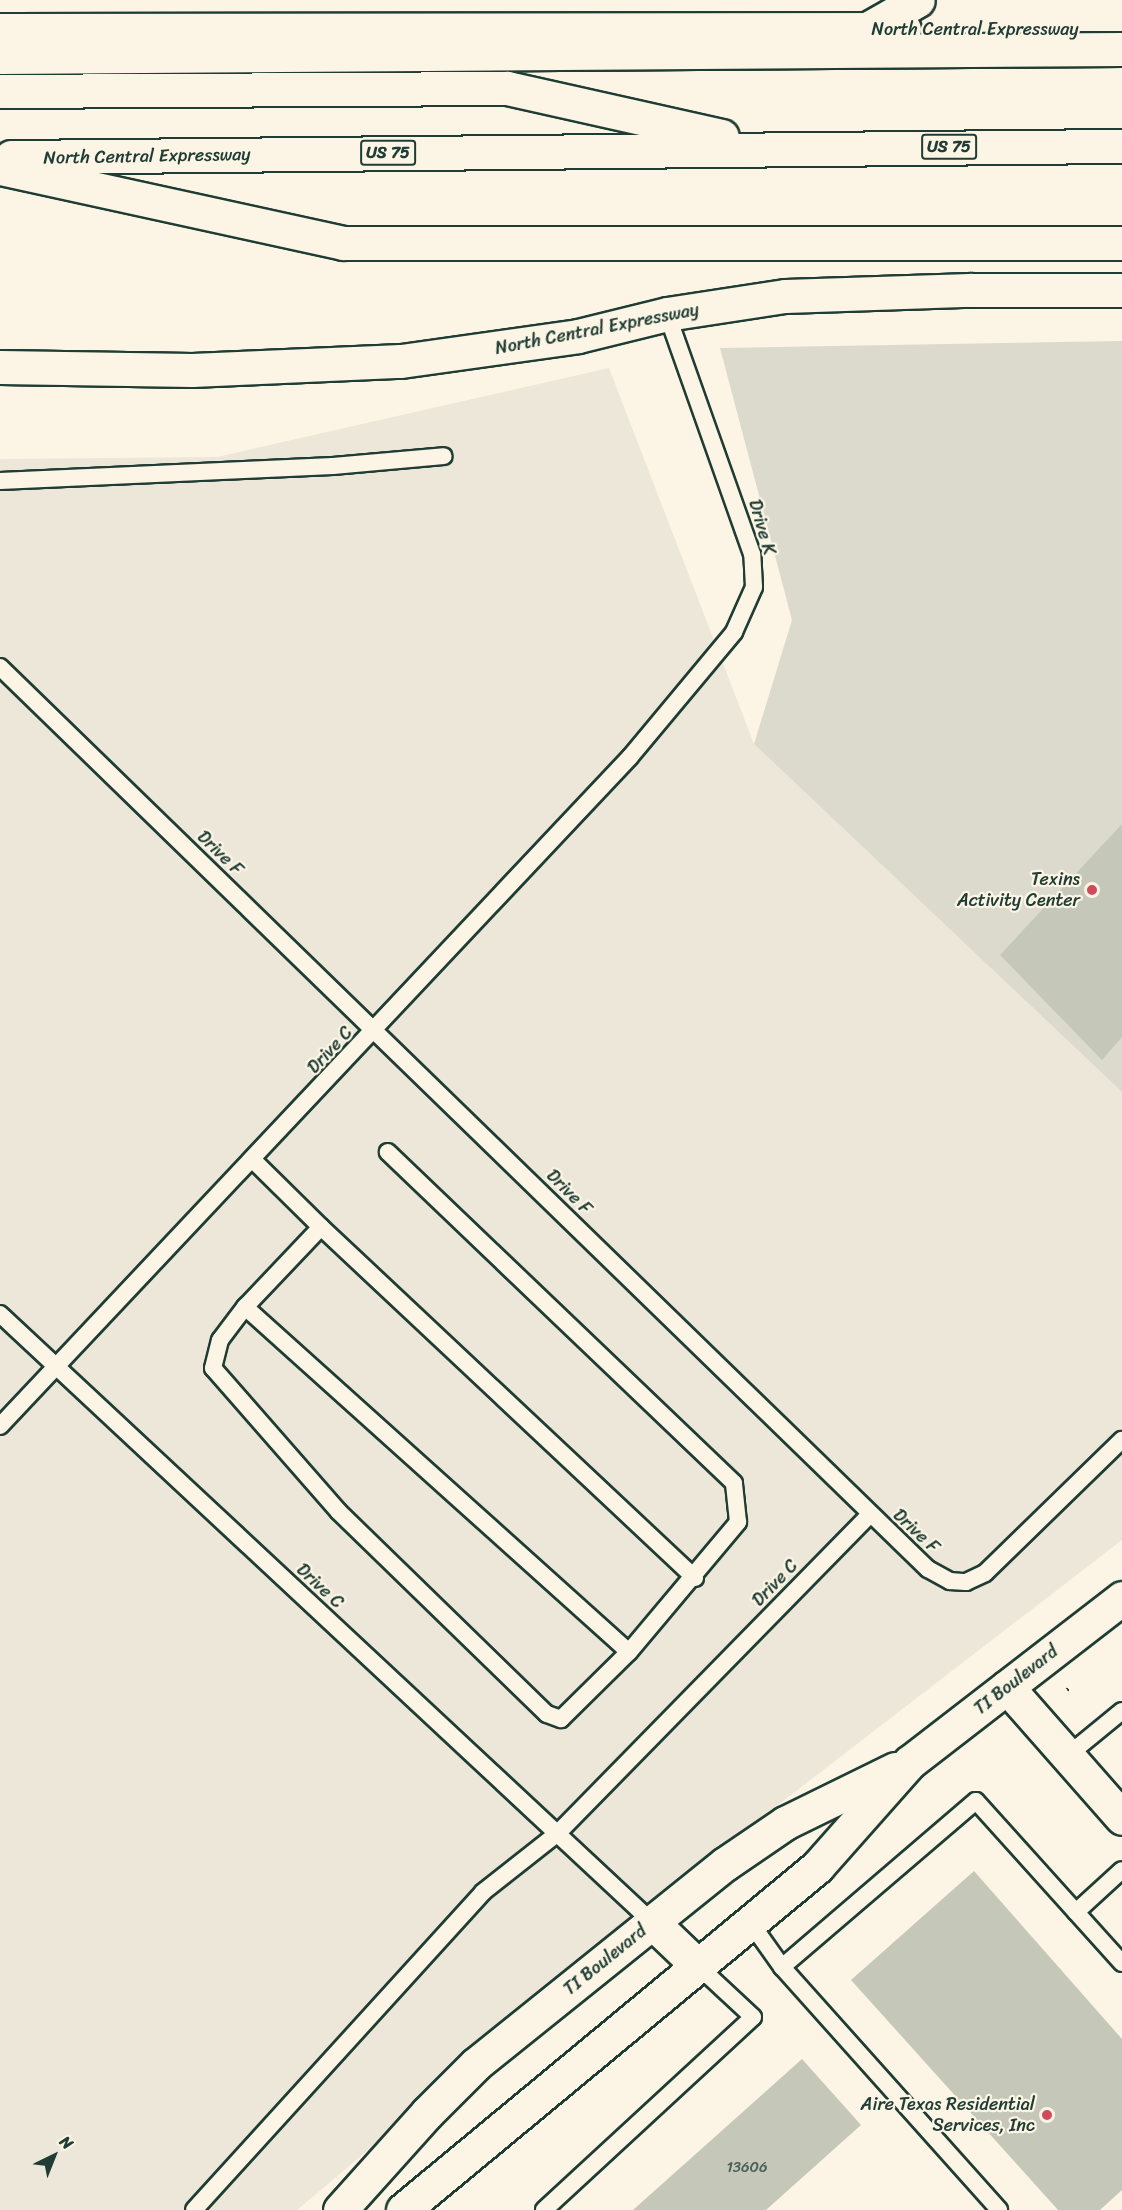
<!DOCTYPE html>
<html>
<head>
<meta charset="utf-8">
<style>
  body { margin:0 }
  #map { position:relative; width:1122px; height:2210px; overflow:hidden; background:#fcf5e5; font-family:Sriracha,sans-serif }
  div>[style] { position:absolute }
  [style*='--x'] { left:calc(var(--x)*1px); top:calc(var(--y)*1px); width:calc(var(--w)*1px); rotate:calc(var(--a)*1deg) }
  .built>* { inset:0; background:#ece7d8 }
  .green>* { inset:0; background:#dcdacc }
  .building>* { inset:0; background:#c5c7b9 }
  .path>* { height:4px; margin-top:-2px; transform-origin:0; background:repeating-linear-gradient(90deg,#1f3d34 0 1.5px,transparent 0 6px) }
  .roads { filter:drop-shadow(2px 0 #1f3d34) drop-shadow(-2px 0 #1f3d34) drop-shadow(0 2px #1f3d34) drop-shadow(0 -2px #1f3d34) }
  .lane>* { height:16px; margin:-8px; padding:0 8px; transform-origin:8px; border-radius:8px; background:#fcf5e5 }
  .secondary>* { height:33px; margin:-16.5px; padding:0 16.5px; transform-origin:16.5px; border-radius:16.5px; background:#fcf5e5 }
  .highway>* { height:33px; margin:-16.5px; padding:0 16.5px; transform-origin:16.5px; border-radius:16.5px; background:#fcf5e5 }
  .dots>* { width:16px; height:16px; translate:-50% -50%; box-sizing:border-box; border:3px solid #fcf5e5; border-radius:50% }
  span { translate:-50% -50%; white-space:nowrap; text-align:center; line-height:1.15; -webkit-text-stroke:4.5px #fcf5e5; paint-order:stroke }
  .number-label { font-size:15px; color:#486055 }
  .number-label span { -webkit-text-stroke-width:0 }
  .shield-label span { padding:2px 4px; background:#fcf5e5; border:2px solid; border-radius:4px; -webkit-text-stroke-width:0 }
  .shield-label { font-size:16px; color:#1f3d34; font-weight:700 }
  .street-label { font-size:18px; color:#1f3d34 }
  .poi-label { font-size:18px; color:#1f3d34 }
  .right { translate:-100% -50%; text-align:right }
  .north { position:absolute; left:24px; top:2126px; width:60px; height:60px; -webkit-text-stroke:4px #fcf5e5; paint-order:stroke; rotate:43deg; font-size:16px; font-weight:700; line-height:24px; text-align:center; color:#1f3d34 }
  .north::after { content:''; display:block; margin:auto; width:21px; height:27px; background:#1f3d34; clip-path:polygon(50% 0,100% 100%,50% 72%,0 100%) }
</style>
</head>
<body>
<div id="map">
  <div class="built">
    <i style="clip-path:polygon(609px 368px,754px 744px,1122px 1092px,1122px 1540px,761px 1818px,297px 2210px,0 2210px,0 459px,217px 457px)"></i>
  </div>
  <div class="green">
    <i style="clip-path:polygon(1122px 341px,1122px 1092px,754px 744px,792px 620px,720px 348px)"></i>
  </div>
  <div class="building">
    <i style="clip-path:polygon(1122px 824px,1122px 1037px,1102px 1060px,1000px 955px)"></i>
    <i style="clip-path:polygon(974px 1871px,1122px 2039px,1122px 2190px,1100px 2210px,1058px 2210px,851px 1980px)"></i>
    <i style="clip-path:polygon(802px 2059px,861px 2125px,766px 2210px,633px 2210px)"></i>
  </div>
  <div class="path">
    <i style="--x:1067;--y:1690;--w:5;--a:-37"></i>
  </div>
  <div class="roads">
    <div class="lane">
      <i style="--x:0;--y:481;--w:333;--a:-2.6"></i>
      <i style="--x:333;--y:466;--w:111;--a:-5.1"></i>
      <i style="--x:0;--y:667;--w:1294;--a:44.19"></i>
      <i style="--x:928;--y:1569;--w:25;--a:29"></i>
      <i style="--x:950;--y:1581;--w:16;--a:4"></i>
      <i style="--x:966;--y:1582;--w:21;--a:-25"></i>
      <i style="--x:985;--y:1573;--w:191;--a:-44.2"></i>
      <i style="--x:253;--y:1160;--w:95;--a:44.6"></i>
      <i style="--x:321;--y:1227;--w:110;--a:133.5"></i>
      <i style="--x:245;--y:1307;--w:41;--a:127.1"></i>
      <i style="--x:220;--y:1340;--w:29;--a:104"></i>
      <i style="--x:213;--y:1368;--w:190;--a:48.8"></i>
      <i style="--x:338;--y:1511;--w:291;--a:44.2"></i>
      <i style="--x:547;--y:1714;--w:15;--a:20"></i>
      <i style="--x:561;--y:1719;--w:95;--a:-44.6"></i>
      <i style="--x:629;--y:1652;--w:170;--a:-50"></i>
      <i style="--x:738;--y:1522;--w:39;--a:-96"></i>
      <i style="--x:734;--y:1483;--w:479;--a:-136.3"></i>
      <i style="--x:321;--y:1227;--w:513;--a:43.18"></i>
      <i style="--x:245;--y:1307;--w:516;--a:41.94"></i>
      <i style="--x:0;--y:1314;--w:891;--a:43"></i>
      <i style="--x:0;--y:1426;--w:919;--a:-46.72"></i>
      <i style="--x:630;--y:757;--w:163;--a:-50.2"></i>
      <i style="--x:734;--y:632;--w:49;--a:-66"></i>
      <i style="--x:754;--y:587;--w:33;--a:-93"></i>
      <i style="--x:752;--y:554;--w:255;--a:-109.5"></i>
      <i style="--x:1067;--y:1756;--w:71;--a:-39.3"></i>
      <i style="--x:1076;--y:1912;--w:62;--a:-42.4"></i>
      <i style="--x:750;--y:1922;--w:55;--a:54.6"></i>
      <i style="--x:782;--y:1967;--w:326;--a:48.2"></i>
      <i style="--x:782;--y:1967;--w:255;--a:-40.6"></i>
      <i style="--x:976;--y:1801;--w:218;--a:48"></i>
      <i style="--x:194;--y:2210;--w:430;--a:-47.7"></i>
      <i style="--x:483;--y:1892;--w:95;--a:-38.2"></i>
      <i style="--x:558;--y:1833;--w:445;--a:-45.6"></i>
      <i style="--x:544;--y:2210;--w:284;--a:-42.7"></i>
      <i style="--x:753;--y:2017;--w:78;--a:-137.1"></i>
    </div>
    <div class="secondary">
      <i style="--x:0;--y:367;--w:192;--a:0.9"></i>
      <i style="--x:192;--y:370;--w:209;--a:-2.5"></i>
      <i style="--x:401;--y:361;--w:179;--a:-8"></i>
      <i style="--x:578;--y:336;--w:92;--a:-13.9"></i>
      <i style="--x:667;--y:314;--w:119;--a:-8.7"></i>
      <i style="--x:785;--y:296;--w:185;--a:-1.9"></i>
      <i style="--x:970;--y:290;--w:152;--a:0"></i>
      <i style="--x:1007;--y:1687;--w:174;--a:48.7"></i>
      <i style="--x:652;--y:1922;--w:61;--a:43.7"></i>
      <i style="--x:340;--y:2210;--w:130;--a:-48.1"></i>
      <i style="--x:427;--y:2113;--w:69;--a:-45"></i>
      <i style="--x:476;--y:2064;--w:319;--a:-38.8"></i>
      <i style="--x:725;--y:1864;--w:73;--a:-34.3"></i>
      <i style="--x:785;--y:1823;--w:123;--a:-26.1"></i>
      <i style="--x:403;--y:2210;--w:538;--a:-39.64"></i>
      <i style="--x:817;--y:1867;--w:140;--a:-48.5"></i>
      <i style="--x:910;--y:1762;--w:268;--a:-37.7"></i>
    </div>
    <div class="highway">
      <i style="--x:869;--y:28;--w:56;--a:-29.7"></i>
      <i style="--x:0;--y:30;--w:904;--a:-0.06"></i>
      <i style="--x:0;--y:57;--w:1122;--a:-0.41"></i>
      <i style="--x:0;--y:91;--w:507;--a:-0.34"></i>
      <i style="--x:507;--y:88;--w:220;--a:12.6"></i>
      <i style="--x:11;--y:157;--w:1111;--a:-0.57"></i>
      <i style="--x:0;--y:168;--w:351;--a:12.3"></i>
      <i style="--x:343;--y:243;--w:779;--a:0"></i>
    </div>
  </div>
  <div class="dots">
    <i style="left:1092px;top:890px;background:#d1495b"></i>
    <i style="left:1047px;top:2115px;background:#d1495b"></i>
  </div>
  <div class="number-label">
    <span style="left:747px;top:2168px">13606</span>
  </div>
  <div class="shield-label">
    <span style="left:949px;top:147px">US 75</span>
    <span style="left:388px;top:153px">US 75</span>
  </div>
  <div class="street-label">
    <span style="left:975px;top:29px">North Central Expressway</span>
    <span style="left:147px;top:156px;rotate:-1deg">North Central Expressway</span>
    <span style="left:597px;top:329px;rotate:-11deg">North Central Expressway</span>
    <span style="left:762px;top:527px;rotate:74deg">Drive K</span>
    <span style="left:220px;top:853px;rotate:44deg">Drive F</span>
    <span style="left:330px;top:1050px;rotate:-47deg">Drive C</span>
    <span style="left:569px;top:1192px;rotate:45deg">Drive F</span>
    <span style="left:916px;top:1531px;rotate:43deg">Drive F</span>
    <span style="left:775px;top:1583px;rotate:-46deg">Drive C</span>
    <span style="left:320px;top:1586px;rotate:43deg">Drive C</span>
    <span style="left:1016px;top:1680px;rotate:-38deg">TI Boulevard</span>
    <span style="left:605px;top:1960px;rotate:-39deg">TI Boulevard</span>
  </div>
  <div class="poi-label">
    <span class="right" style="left:1080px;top:890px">Texins<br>Activity Center</span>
    <span class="right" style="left:1035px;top:2115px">Aire Texas Residential<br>Services, Inc</span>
  </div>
  <div class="north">N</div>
</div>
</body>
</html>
